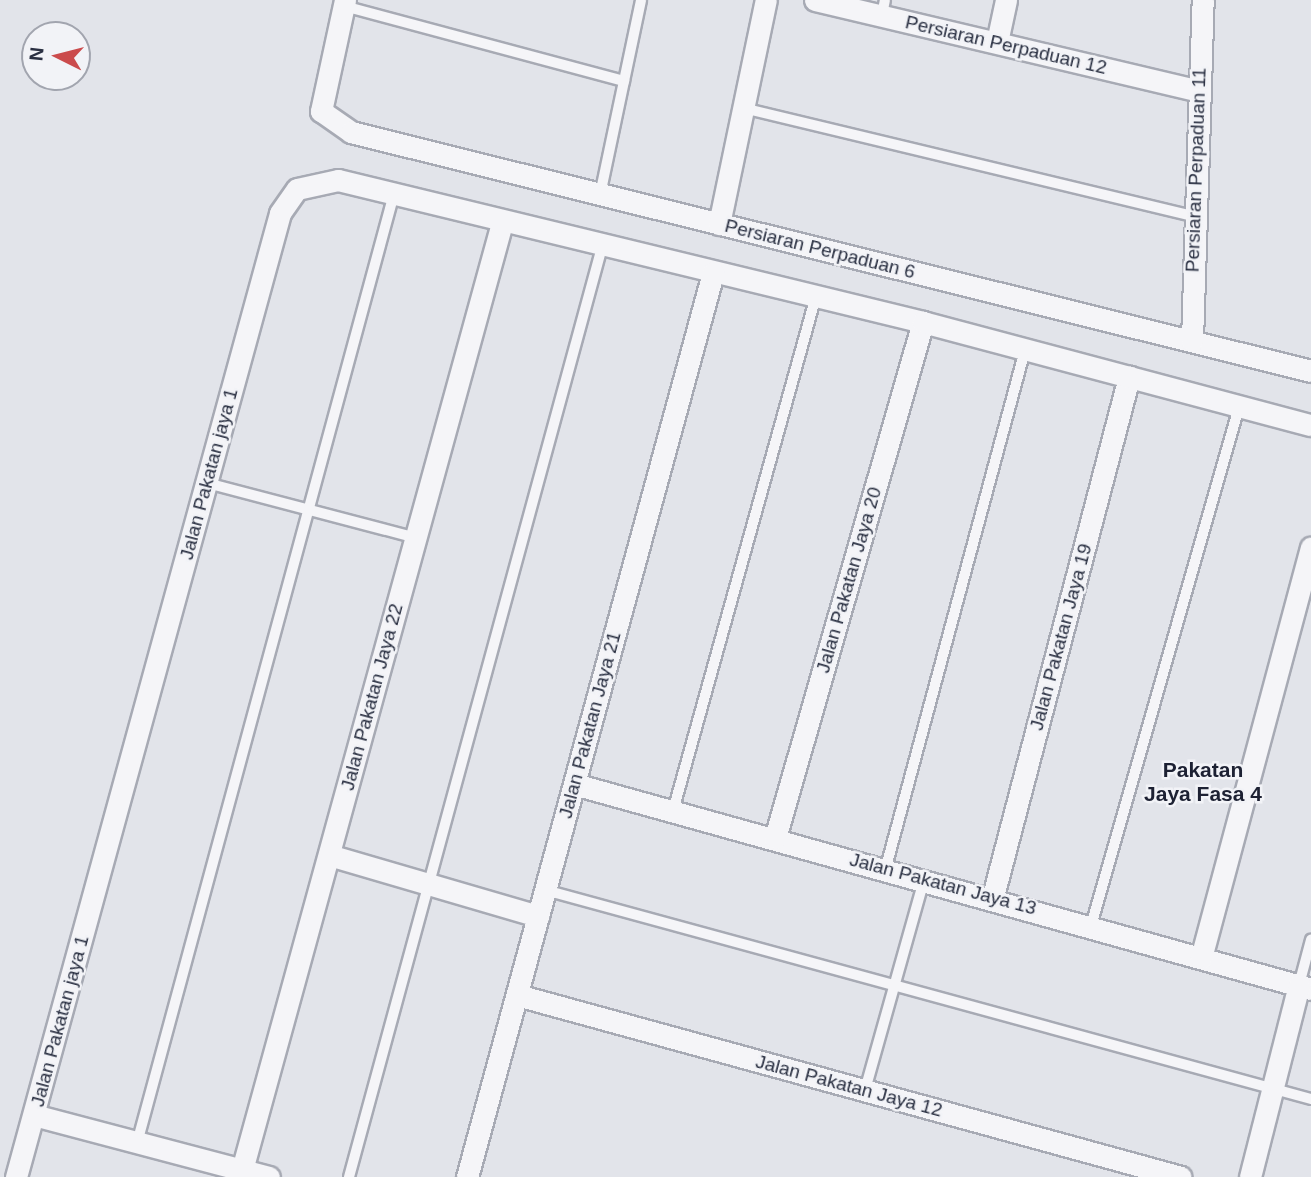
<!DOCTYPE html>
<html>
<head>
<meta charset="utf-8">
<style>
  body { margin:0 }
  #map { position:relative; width:1311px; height:1177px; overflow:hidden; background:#e2e4ea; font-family:Helvetica,sans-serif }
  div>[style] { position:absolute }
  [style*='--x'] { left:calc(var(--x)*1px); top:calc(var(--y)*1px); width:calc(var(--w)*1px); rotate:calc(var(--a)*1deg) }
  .roads { filter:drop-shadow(2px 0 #a7aab4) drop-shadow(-2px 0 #a7aab4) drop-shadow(0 2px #a7aab4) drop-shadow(0 -2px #a7aab4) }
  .lane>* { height:10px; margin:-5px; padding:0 5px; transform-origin:5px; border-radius:5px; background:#f5f5f8 }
  .street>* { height:21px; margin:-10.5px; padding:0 10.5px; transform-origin:10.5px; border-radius:10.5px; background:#f5f5f8 }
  span { translate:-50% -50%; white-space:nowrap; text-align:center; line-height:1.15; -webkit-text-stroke:5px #f2f3f7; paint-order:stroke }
  .street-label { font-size:19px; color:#2a3042 }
  .neighbourhood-label { font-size:21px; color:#1d2133; font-weight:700 }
  .north { position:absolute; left:21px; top:21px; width:70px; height:70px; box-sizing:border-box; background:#f2f3f7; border:2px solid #a2a5af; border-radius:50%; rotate:276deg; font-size:19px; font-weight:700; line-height:28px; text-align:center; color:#2a3042 }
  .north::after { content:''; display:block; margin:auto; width:24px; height:32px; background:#cb4b4c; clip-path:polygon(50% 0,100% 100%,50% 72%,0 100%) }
</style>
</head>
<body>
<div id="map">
  <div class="roads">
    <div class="lane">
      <i style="--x:344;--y:6;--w:290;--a:15"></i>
      <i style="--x:882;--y:15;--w:15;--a:-79"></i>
      <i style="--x:743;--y:108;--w:463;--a:13.5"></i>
      <i style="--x:600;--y:195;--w:199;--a:-78.1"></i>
      <i style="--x:207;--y:483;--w:216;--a:14.7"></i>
      <i style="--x:673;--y:811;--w:534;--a:-74.48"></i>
      <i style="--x:886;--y:867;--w:535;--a:-74.95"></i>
      <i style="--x:545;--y:890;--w:794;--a:15.26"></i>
      <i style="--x:1091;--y:926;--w:540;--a:-74.08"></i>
      <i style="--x:1299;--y:985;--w:47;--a:-75.1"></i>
      <i style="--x:865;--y:1090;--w:221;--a:-74.3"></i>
      <i style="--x:137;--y:1143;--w:983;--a:-74.85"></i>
      <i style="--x:349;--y:1177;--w:964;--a:-74.78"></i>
    </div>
    <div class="street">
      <i style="--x:345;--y:0;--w:114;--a:102.2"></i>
      <i style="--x:321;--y:111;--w:37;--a:35"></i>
      <i style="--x:351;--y:132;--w:989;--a:13.98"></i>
      <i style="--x:815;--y:0;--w:392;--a:13.3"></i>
      <i style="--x:997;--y:42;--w:43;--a:-77.9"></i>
      <i style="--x:719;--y:224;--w:229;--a:-78.2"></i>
      <i style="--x:1192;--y:341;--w:341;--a:-88.2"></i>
      <i style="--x:574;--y:784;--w:765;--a:15.54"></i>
      <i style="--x:775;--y:838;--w:537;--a:-74"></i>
      <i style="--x:329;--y:855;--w:218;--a:16.3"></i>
      <i style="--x:993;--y:896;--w:537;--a:-75.32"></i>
      <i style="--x:1201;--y:958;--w:425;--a:-75"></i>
      <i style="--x:517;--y:995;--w:688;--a:15.33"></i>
      <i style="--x:34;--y:1115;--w:243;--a:14.8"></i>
      <i style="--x:242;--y:1170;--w:982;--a:-74.65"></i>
      <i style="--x:16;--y:1177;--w:999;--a:-74.68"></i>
      <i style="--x:280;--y:213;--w:29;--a:-55"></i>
      <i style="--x:297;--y:189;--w:42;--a:-12.4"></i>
      <i style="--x:338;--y:180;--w:602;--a:13.64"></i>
      <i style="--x:923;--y:322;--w:401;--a:14.9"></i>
      <i style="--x:467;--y:1177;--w:937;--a:-74.78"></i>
      <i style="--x:1250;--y:1177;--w:198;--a:-75.7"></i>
    </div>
  </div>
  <div class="street-label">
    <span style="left:1006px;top:45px;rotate:13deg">Persiaran Perpaduan 12</span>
    <span style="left:1196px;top:170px;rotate:-88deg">Persiaran Perpaduan 11</span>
    <span style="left:820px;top:249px;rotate:14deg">Persiaran Perpaduan 6</span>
    <span style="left:209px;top:474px;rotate:-75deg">Jalan Pakatan jaya 1</span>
    <span style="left:849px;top:580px;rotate:-74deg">Jalan Pakatan Jaya 20</span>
    <span style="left:1061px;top:637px;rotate:-75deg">Jalan Pakatan Jaya 19</span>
    <span style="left:372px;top:697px;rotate:-75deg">Jalan Pakatan Jaya 22</span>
    <span style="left:590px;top:725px;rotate:-75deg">Jalan Pakatan Jaya 21</span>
    <span style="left:943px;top:884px;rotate:15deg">Jalan Pakatan Jaya 13</span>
    <span style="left:60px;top:1021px;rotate:-75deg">Jalan Pakatan jaya 1</span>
    <span style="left:849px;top:1086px;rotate:15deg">Jalan Pakatan Jaya 12</span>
  </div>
  <div class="neighbourhood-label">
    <span style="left:1203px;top:782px">Pakatan<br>Jaya Fasa 4</span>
  </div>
  <div class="north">N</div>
</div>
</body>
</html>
